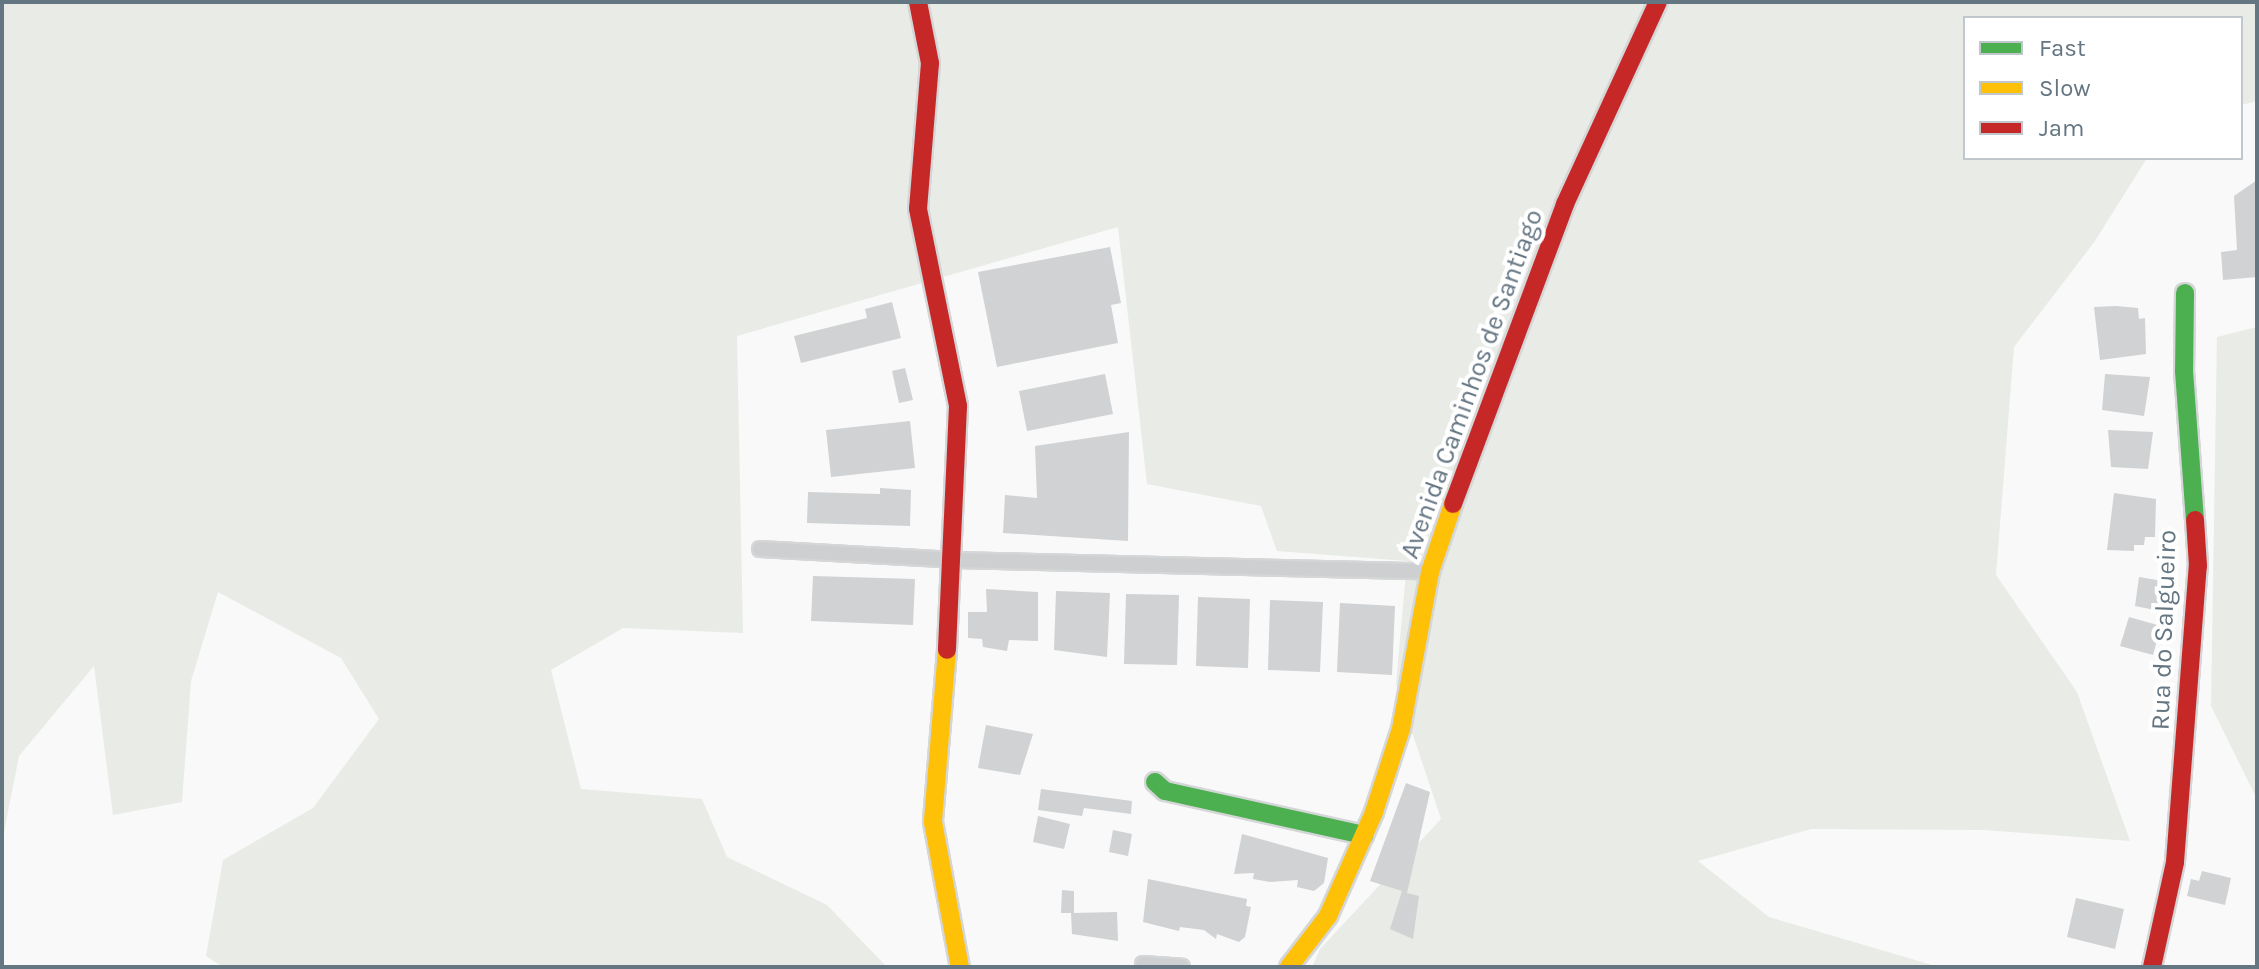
<!DOCTYPE html>
<html>
<head>
<meta charset="utf-8">
<style>
  body { margin:0 }
  #map { position:relative; width:2259px; height:969px; overflow:hidden; background:#f9f9f9; font-family:Karla,sans-serif }
  div>[style] { position:absolute }
  [style*='--x'] { left:calc(var(--x)*1px); top:calc(var(--y)*1px); width:calc(var(--w)*1px); rotate:calc(var(--a)*1deg) }
  .green>* { inset:0; background:#e8ebe6 }
  .building>* { inset:0; background:#d0d2d3 }
  .roads { filter:drop-shadow(2px 0 #d5d6d7) drop-shadow(-2px 0 #d5d6d7) drop-shadow(0 2px #d5d6d7) drop-shadow(0 -2px #d5d6d7) }
  .street>* { height:14px; margin:-7px; padding:0 7px; transform-origin:7px; border-radius:7px; background:#cecfd0 }
  .fast>* { height:18px; margin:-9px; padding:0 9px; transform-origin:9px; border-radius:9px; background:#4caf50 }
  .slow>* { height:18px; margin:-9px; padding:0 9px; transform-origin:9px; border-radius:9px; background:#ffc107 }
  .jam>* { height:18px; margin:-9px; padding:0 9px; transform-origin:9px; border-radius:9px; background:#c62828 }
  span { translate:-50% -50%; white-space:nowrap; text-align:center; line-height:1.15; -webkit-text-stroke:8px #fff; paint-order:stroke }
  .street-label { font-size:26px; color:#657683 }
  .frame { position:absolute; inset:0; border:4px solid #657683; pointer-events:none }
  .legend { position:absolute; left:1963px; top:16px; width:280px; height:144px; box-sizing:border-box; background:#fff; border:2px solid #c1c8cd; margin:0; padding:10px 14px; list-style:none; font-size:24px; color:#657683 }
  .legend li { display:flex; align-items:center; gap:16px; height:40px }
  .legend b { width:40px; border:2px solid #c1c8cd }
</style>
</head>
<body>
<div id="map">
  <div class="green">
    <i style="clip-path:polygon(2px 2px,2257px 2px,2257px 101px,2241px 105px,2241px 18px,1965px 18px,1965px 158px,2147px 158px,2095px 241px,2014px 347px,1996px 575px,2077px 692px,2130px 841px,1984px 830px,1811px 829px,1698px 861px,1769px 917px,1939px 967px,1312px 967px,1320px 949px,1441px 819px,1396px 684px,1407px 561px,1277px 551px,1261px 506px,1147px 484px,1118px 227px,737px 336px,743px 633px,623px 628px,551px 670px,581px 789px,702px 799px,727px 857px,827px 905px,887px 967px,223px 967px,206px 956px,223px 860px,313px 808px,379px 719px,341px 658px,218px 592px,191px 681px,182px 802px,113px 815px,94px 666px,19px 756px,2px 842px)"></i>
    <i style="clip-path:polygon(2257px 327px,2257px 799px,2211px 706px,2217px 337px)"></i>
  </div>
  <div class="building">
    <i style="clip-path:polygon(2257px 180px,2257px 277px,2223px 280px,2221px 252px,2237px 250px,2234px 196px)"></i>
    <i style="clip-path:polygon(1110px 247px,1121px 303px,1111px 305px,1118px 343px,997px 367px,978px 272px)"></i>
    <i style="clip-path:polygon(892px 302px,901px 338px,801px 363px,794px 336px,867px 318px,865px 309px)"></i>
    <i style="clip-path:polygon(2116px 306px,2138px 308px,2139px 319px,2145px 318px,2146px 354px,2100px 360px,2094px 307px)"></i>
    <i style="clip-path:polygon(905px 368px,913px 400px,899px 403px,892px 371px)"></i>
    <i style="clip-path:polygon(1105px 374px,1113px 414px,1027px 431px,1019px 391px)"></i>
    <i style="clip-path:polygon(2105px 374px,2150px 377px,2144px 416px,2102px 410px)"></i>
    <i style="clip-path:polygon(910px 421px,915px 468px,831px 477px,826px 430px)"></i>
    <i style="clip-path:polygon(2108px 430px,2153px 432px,2148px 469px,2111px 467px)"></i>
    <i style="clip-path:polygon(1129px 432px,1128px 541px,1003px 533px,1005px 495px,1037px 498px,1035px 446px)"></i>
    <i style="clip-path:polygon(880px 488px,911px 490px,910px 526px,807px 523px,808px 492px,880px 494px)"></i>
    <i style="clip-path:polygon(2114px 493px,2156px 499px,2155px 537px,2145px 537px,2144px 545px,2134px 545px,2134px 551px,2107px 550px)"></i>
    <i style="clip-path:polygon(813px 576px,915px 579px,913px 625px,811px 621px)"></i>
    <i style="clip-path:polygon(2139px 577px,2169px 582px,2165px 606px,2156px 604px,2155px 610px,2135px 606px)"></i>
    <i style="clip-path:polygon(986px 589px,1038px 592px,1038px 641px,1009px 640px,1007px 651px,983px 647px,982px 639px,968px 638px,968px 612px,987px 612px)"></i>
    <i style="clip-path:polygon(1056px 591px,1110px 593px,1107px 657px,1054px 650px)"></i>
    <i style="clip-path:polygon(1126px 594px,1179px 595px,1177px 665px,1124px 664px)"></i>
    <i style="clip-path:polygon(1198px 597px,1250px 599px,1248px 668px,1196px 666px)"></i>
    <i style="clip-path:polygon(1270px 600px,1323px 602px,1320px 672px,1268px 670px)"></i>
    <i style="clip-path:polygon(1340px 603px,1395px 606px,1392px 675px,1337px 672px)"></i>
    <i style="clip-path:polygon(2129px 617px,2161px 626px,2153px 655px,2120px 646px)"></i>
    <i style="clip-path:polygon(986px 725px,1033px 734px,1020px 775px,978px 768px)"></i>
    <i style="clip-path:polygon(1406px 783px,1430px 792px,1407px 893px,1419px 896px,1413px 939px,1390px 929px,1402px 891px,1370px 881px)"></i>
    <i style="clip-path:polygon(1041px 789px,1132px 801px,1131px 814px,1084px 808px,1082px 816px,1038px 810px)"></i>
    <i style="clip-path:polygon(1038px 816px,1070px 824px,1064px 849px,1033px 842px)"></i>
    <i style="clip-path:polygon(1113px 830px,1132px 834px,1128px 856px,1109px 852px)"></i>
    <i style="clip-path:polygon(1242px 834px,1328px 858px,1324px 883px,1314px 891px,1297px 887px,1298px 880px,1270px 882px,1253px 879px,1254px 873px,1234px 874px)"></i>
    <i style="clip-path:polygon(2202px 871px,2231px 878px,2225px 905px,2187px 896px,2191px 879px,2199px 881px)"></i>
    <i style="clip-path:polygon(1148px 879px,1247px 899px,1246px 906px,1251px 907px,1245px 937px,1239px 942px,1217px 934px,1216px 939px,1204px 930px,1180px 927px,1179px 931px,1143px 922px)"></i>
    <i style="clip-path:polygon(1062px 890px,1074px 891px,1074px 913px,1061px 913px)"></i>
    <i style="clip-path:polygon(2076px 898px,2124px 909px,2115px 949px,2067px 937px)"></i>
    <i style="clip-path:polygon(1117px 912px,1118px 941px,1072px 934px,1071px 913px)"></i>
  </div>
  <div class="roads">
    <div class="street">
      <i style="--x:760;--y:549;--w:195;--a:3.2"></i>
      <i style="--x:955;--y:560;--w:475;--a:1.4"></i>
      <i style="--x:1143;--y:964;--w:39;--a:4"></i>
    </div>
    <div class="fast">
      <i style="--x:2185;--y:293;--w:78;--a:90.7"></i>
      <i style="--x:2184;--y:371;--w:149;--a:85.8"></i>
      <i style="--x:1155;--y:782;--w:13;--a:42"></i>
      <i style="--x:1165;--y:791;--w:204;--a:12.5"></i>
    </div>
    <div class="slow">
      <i style="--x:947;--y:650;--w:173;--a:94.7"></i>
      <i style="--x:933;--y:822;--w:147;--a:79.5"></i>
      <i style="--x:1289;--y:967;--w:64;--a:-52.6"></i>
      <i style="--x:1328;--y:916;--w:114;--a:-66.1"></i>
      <i style="--x:1374;--y:812;--w:87;--a:-72"></i>
      <i style="--x:1401;--y:729;--w:160;--a:-79.5"></i>
      <i style="--x:1430;--y:572;--w:72;--a:-71.3"></i>
    </div>
    <div class="jam">
      <i style="--x:918;--y:2;--w:62;--a:78.9"></i>
      <i style="--x:930;--y:63;--w:146;--a:94.7"></i>
      <i style="--x:918;--y:209;--w:201;--a:78.5"></i>
      <i style="--x:958;--y:406;--w:244;--a:92.6"></i>
      <i style="--x:1453;--y:504;--w:320;--a:-69.5"></i>
      <i style="--x:1565;--y:204;--w:222;--a:-65.3"></i>
      <i style="--x:2152;--y:967;--w:107;--a:-77.6"></i>
      <i style="--x:2175;--y:862;--w:297;--a:-85.6"></i>
      <i style="--x:2198;--y:566;--w:46;--a:-93.7"></i>
    </div>
  </div>
  <div class="street-label">
    <span style="left:1472px;top:384px;rotate:-70deg">Avenida Caminhos de Santiago</span>
    <span style="left:2164px;top:630px;rotate:-88deg">Rua do Salgueiro</span>
  </div>
  <div class="frame"></div>
  <ul class="legend">
  <li><b style="height:10px;background:#4caf50"></b>Fast</li>
  <li><b style="height:10px;background:#ffc107"></b>Slow</li>
  <li><b style="height:10px;background:#c62828"></b>Jam</li>
  </ul>
</div>
</body>
</html>
